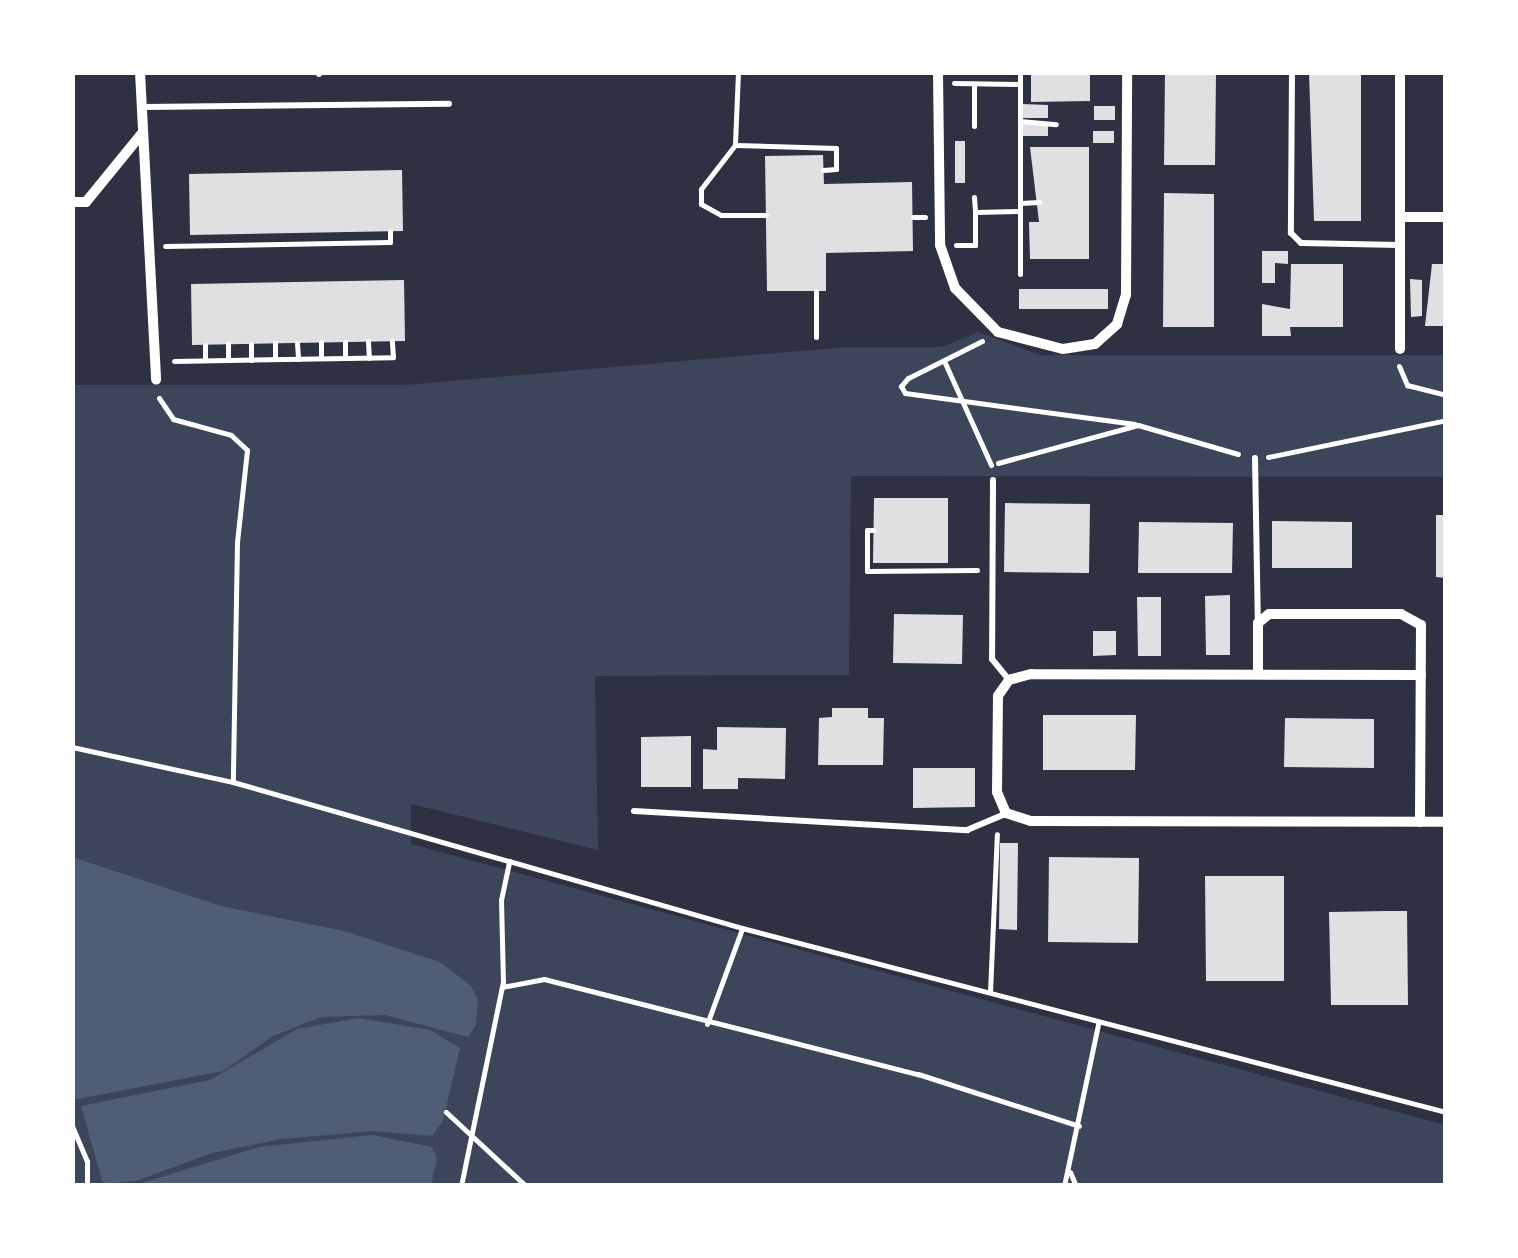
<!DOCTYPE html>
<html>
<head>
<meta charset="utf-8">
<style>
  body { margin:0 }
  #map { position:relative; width:1518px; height:1258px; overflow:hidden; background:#2d3142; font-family:Karla,sans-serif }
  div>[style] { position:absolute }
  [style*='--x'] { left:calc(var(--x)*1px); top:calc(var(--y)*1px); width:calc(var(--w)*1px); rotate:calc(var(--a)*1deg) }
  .green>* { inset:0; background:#3c4559 }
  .water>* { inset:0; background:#4f5d75 }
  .building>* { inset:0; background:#e0e0e3 }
  .path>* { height:5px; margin:-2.5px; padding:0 2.5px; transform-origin:2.5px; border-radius:2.5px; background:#fff }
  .service>* { height:6px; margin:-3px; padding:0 3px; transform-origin:3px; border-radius:3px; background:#fff }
  .minor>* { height:10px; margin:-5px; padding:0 5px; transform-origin:5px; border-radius:5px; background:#fff }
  span { translate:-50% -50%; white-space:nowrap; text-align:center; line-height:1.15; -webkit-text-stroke:10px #fff; paint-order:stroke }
  .frame { position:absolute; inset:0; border:75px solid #fff; pointer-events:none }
</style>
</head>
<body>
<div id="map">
  <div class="green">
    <i style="clip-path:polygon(978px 332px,1040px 355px,1445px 355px,1445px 477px,851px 476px,849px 675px,595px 676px,598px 850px,411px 804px,411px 844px,1445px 1125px,1445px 1185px,73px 1185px,72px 385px,404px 385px,847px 347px,942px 347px)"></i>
  </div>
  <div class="water">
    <i style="clip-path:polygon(72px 857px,221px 906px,344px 931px,440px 962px,471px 986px,478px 1000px,476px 1025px,468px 1037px,385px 1015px,321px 1017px,273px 1036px,223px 1071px,73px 1100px)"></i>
    <i style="clip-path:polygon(358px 1018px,430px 1030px,460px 1048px,443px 1121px,432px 1136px,372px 1131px,282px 1139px,212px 1153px,136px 1181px,103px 1184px,81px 1106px,210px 1080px,297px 1029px)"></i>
    <i style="clip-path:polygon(372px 1135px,432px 1147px,437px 1159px,431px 1185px,135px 1185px,259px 1147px)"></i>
  </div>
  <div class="building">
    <i style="clip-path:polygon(1031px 72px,1090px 72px,1090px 101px,1031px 102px)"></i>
    <i style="clip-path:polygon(1165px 72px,1216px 72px,1215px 165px,1164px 165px)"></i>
    <i style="clip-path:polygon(1309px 72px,1361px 72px,1361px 221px,1314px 221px)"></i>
    <i style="clip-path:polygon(1022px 104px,1048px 105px,1048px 118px,1022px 118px)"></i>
    <i style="clip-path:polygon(1094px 106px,1115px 106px,1115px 120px,1094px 120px)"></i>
    <i style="clip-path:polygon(1022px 123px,1048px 123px,1048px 136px,1022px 136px)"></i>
    <i style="clip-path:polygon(1093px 131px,1114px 131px,1114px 143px,1093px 143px)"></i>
    <i style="clip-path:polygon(955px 141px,965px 141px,965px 183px,955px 183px)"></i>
    <i style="clip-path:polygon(1030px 147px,1089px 147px,1089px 259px,1030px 259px,1029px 222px,1039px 222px)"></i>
    <i style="clip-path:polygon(823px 155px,824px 184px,912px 182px,913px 251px,826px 253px,826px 291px,767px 291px,765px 156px)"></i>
    <i style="clip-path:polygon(402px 170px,403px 231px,190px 235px,189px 174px)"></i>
    <i style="clip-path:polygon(1164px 193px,1214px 194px,1214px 327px,1163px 327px)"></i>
    <i style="clip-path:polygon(1262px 251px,1288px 251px,1288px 264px,1275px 263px,1275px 283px,1262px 283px)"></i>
    <i style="clip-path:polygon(1291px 264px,1343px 264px,1343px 327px,1290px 327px,1291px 336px,1262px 336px,1262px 304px,1290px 309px)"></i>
    <i style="clip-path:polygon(1432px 264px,1446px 264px,1446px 326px,1425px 326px)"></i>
    <i style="clip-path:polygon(1410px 279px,1422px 280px,1422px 316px,1411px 317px)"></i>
    <i style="clip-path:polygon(404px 280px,405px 341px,192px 345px,191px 284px)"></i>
    <i style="clip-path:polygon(1019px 289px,1108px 289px,1108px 309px,1019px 309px)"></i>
    <i style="clip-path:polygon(874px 498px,948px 498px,948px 563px,873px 563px)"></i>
    <i style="clip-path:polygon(1005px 503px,1090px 504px,1089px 573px,1004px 572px)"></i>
    <i style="clip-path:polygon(1436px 515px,1446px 515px,1446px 578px,1436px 577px)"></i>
    <i style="clip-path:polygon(1272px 521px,1352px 522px,1352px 568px,1272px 568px)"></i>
    <i style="clip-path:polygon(1139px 522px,1233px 523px,1232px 573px,1138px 573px)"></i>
    <i style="clip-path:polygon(1230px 595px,1230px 655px,1206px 655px,1205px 596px)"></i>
    <i style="clip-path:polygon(1137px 597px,1161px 597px,1161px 656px,1138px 656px)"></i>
    <i style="clip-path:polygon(894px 614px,963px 615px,962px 664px,893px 663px)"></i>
    <i style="clip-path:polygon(1093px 631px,1116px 631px,1116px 655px,1093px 656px)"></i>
    <i style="clip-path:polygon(832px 708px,868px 708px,868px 718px,884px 718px,883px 765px,818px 765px,819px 718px,832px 717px)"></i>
    <i style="clip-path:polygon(1043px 715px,1136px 715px,1135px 770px,1043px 770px)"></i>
    <i style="clip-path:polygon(1285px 718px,1374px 719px,1374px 768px,1284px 767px)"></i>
    <i style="clip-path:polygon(717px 727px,786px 728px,785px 779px,738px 778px,738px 789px,703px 789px,703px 749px,717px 750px)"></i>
    <i style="clip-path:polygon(691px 736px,691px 787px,641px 787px,641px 737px)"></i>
    <i style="clip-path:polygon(913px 768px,975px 768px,975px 807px,913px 808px)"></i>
    <i style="clip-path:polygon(1000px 843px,1018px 843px,1017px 930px,999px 929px)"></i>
    <i style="clip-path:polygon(1049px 857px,1139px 858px,1138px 943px,1048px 942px)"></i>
    <i style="clip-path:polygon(1205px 876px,1284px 876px,1284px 981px,1206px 981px)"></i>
    <i style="clip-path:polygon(1387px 911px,1407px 911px,1408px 1005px,1331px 1005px,1329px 912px)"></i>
  </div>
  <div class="path">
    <i style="--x:738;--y:72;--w:73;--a:92.4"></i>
    <i style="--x:735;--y:145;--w:56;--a:127.7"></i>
    <i style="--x:701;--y:189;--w:15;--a:90"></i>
    <i style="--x:701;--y:204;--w:23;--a:29"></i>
    <i style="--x:721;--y:215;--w:45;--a:0"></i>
    <i style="--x:954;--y:83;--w:66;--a:0.9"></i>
    <i style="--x:1020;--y:84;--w:12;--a:-90"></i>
    <i style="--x:1020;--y:84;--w:119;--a:90"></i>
    <i style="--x:1020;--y:203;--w:19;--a:-3"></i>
    <i style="--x:1020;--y:121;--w:36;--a:5"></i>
    <i style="--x:974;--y:126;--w:42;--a:-90"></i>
    <i style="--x:735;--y:145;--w:101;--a:1.7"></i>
    <i style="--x:836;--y:148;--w:21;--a:90"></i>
    <i style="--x:836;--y:169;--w:13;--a:176"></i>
    <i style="--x:974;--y:197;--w:15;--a:86"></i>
    <i style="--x:975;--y:212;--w:45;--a:-1.3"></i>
    <i style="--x:1020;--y:211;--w:8;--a:-90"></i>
    <i style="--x:913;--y:217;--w:12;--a:0"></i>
    <i style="--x:956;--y:245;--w:19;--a:0"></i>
    <i style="--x:975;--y:245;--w:33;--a:-90"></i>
    <i style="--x:165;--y:246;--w:225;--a:-1"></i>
    <i style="--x:390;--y:242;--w:11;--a:-90"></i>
    <i style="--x:1020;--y:274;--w:63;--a:-90"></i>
    <i style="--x:816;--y:291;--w:46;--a:90"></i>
    <i style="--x:368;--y:341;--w:17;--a:87"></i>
    <i style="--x:982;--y:341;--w:83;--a:153.4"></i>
    <i style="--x:908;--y:378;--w:11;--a:131"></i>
    <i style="--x:901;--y:386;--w:8;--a:60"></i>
    <i style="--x:905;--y:393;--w:232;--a:7.7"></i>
    <i style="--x:321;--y:342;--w:16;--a:90"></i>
    <i style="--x:345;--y:342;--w:16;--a:90"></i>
    <i style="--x:275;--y:343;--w:16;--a:90"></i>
    <i style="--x:297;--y:343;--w:16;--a:86"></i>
    <i style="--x:228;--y:344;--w:16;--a:90"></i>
    <i style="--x:251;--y:344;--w:16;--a:90"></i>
    <i style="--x:205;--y:345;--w:15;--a:90"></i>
    <i style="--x:174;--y:361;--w:219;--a:-1"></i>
    <i style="--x:393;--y:357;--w:16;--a:-94"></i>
    <i style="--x:945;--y:363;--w:112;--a:65.7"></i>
    <i style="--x:1399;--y:366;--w:21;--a:67"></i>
    <i style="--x:1407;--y:385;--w:40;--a:14.4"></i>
    <i style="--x:159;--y:398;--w:25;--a:56"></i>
    <i style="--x:173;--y:419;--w:60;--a:15.4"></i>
    <i style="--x:231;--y:435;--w:22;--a:43"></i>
    <i style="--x:247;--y:450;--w:93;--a:96.2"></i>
    <i style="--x:237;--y:542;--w:240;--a:91"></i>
    <i style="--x:1268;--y:457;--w:182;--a:-11.7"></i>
    <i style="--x:998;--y:463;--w:145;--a:-15.2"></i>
    <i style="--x:1138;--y:425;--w:104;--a:16.2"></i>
    <i style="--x:873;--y:530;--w:6;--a:180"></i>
    <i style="--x:867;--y:530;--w:41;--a:90"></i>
    <i style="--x:867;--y:571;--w:110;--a:-0.5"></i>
    <i style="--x:72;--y:747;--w:165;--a:12.3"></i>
    <i style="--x:233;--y:782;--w:530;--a:16"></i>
    <i style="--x:742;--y:928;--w:728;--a:14.65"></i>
    <i style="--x:502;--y:987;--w:43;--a:-10.8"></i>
    <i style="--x:544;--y:979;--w:386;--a:14.3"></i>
    <i style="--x:918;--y:1074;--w:169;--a:17.9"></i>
    <i style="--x:990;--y:992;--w:158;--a:-87.5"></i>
    <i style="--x:707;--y:1024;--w:101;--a:-69.8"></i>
    <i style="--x:446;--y:1112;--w:109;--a:42.8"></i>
    <i style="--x:72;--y:1126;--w:38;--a:67"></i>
    <i style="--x:87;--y:1161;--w:25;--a:90"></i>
    <i style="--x:1070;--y:1172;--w:15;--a:67"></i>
    <i style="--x:461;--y:1186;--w:208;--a:-78.4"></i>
    <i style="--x:503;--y:982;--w:82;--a:-91.4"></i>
    <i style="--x:501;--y:900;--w:40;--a:-78"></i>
    <i style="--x:1064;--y:1186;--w:166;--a:-78.1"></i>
  </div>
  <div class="service">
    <i style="--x:1292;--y:72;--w:161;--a:90.4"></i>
    <i style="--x:1291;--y:233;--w:14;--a:45"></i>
    <i style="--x:1301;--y:243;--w:98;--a:1.2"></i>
    <i style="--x:319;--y:74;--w:2;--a:-90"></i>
    <i style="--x:143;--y:107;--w:306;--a:-0.6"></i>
    <i style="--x:1255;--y:458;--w:164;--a:89"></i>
    <i style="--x:993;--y:480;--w:179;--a:90.3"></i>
    <i style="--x:992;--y:659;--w:27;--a:51"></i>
    <i style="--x:634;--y:811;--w:334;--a:3.3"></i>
    <i style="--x:967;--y:830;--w:41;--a:-22.8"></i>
  </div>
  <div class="minor">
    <i style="--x:140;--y:72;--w:308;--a:87"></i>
    <i style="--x:938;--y:72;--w:173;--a:89.3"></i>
    <i style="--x:940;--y:245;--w:46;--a:70.8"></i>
    <i style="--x:955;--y:288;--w:62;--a:45.7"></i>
    <i style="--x:998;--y:332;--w:67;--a:14.7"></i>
    <i style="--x:1063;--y:349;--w:32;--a:-9"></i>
    <i style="--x:1095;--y:344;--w:30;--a:-42"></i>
    <i style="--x:1117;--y:324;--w:30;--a:-73"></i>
    <i style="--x:1126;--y:295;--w:223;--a:-89.7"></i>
    <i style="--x:1400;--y:72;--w:145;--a:90"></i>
    <i style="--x:1400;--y:217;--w:46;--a:0"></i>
    <i style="--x:72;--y:202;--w:14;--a:0"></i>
    <i style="--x:86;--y:202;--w:90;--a:-50.8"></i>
    <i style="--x:1400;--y:217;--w:132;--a:90"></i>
    <i style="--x:1258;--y:674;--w:51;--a:-90"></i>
    <i style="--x:1258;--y:623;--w:14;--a:-39"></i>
    <i style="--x:1269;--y:614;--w:132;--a:0"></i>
    <i style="--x:1401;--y:614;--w:23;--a:29"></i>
    <i style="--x:1421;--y:625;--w:197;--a:90.3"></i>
    <i style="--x:1421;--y:675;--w:390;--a:-179.9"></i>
    <i style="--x:1031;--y:674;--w:23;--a:165"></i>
    <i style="--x:1009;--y:680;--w:19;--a:125"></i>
    <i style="--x:998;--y:696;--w:96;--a:90.6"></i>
    <i style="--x:997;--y:792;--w:23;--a:67"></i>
    <i style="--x:1006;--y:813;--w:26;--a:18"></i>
    <i style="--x:1031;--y:821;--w:415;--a:0.1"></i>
  </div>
  <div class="frame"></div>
</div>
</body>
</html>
